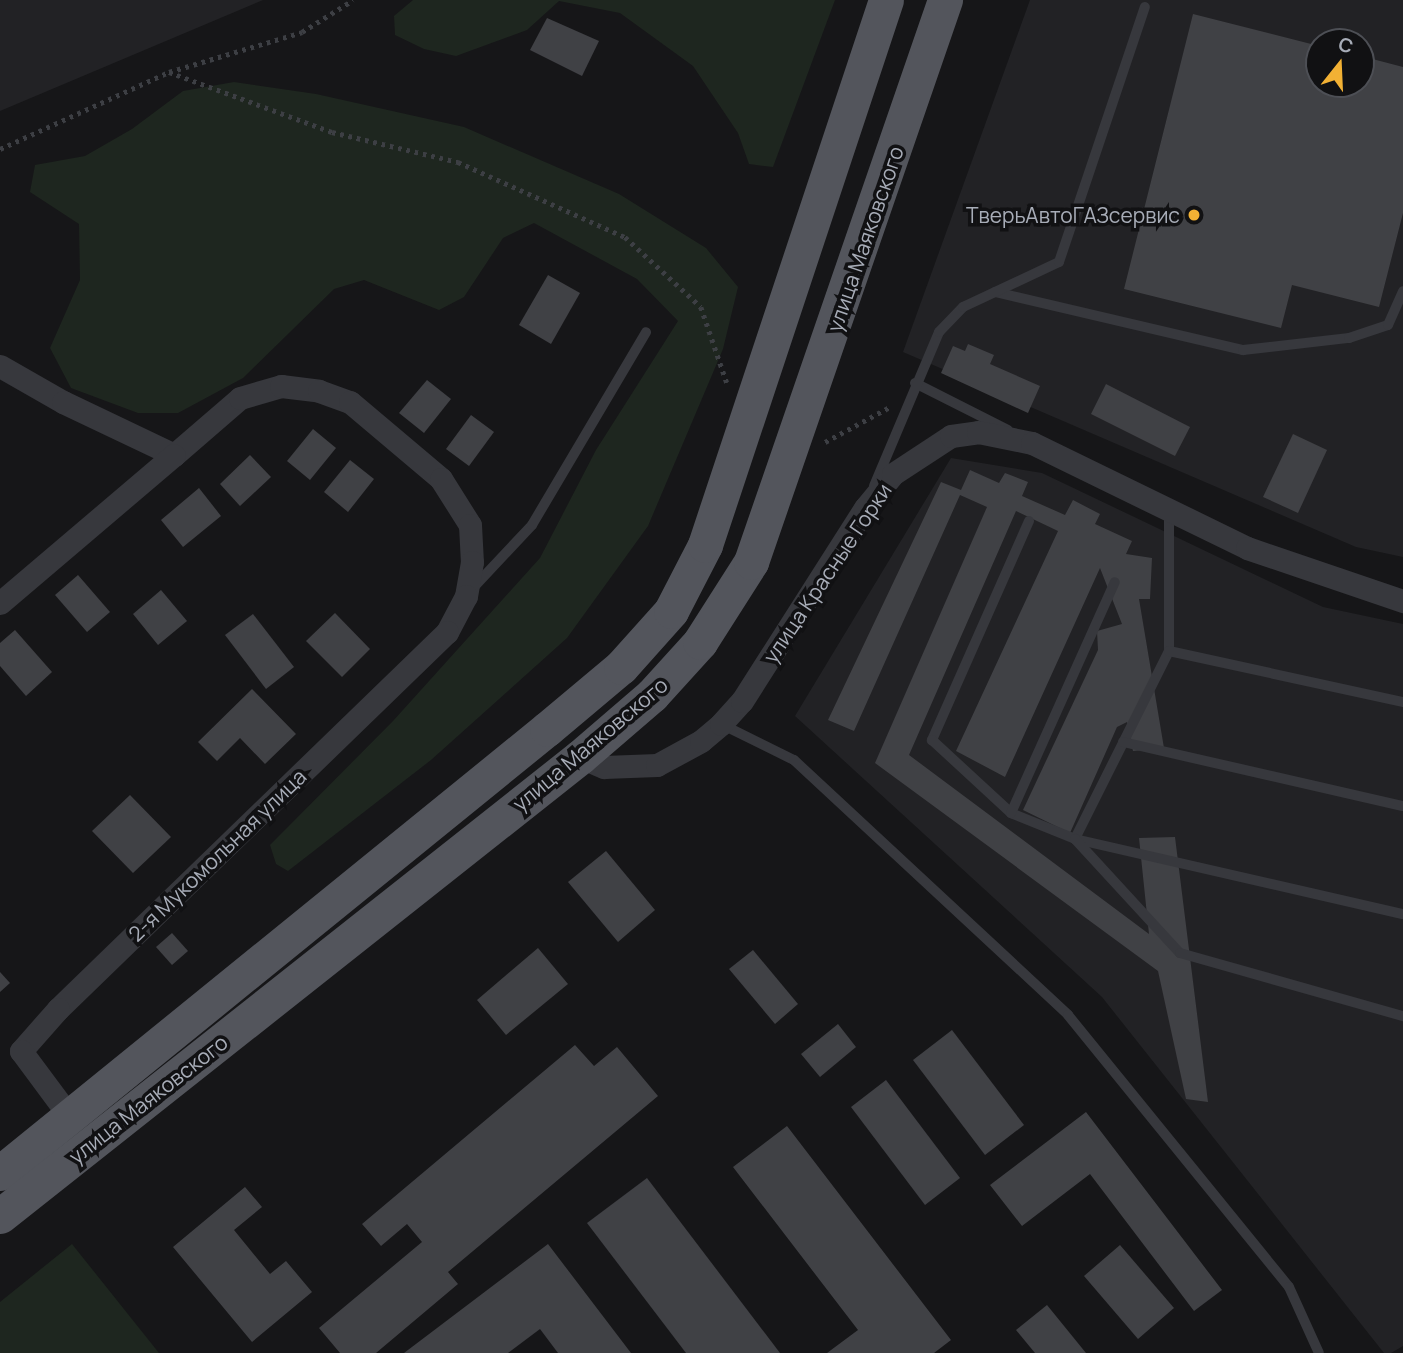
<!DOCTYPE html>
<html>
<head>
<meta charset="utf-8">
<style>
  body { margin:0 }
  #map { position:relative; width:1403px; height:1353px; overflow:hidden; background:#161618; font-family:Manrope,sans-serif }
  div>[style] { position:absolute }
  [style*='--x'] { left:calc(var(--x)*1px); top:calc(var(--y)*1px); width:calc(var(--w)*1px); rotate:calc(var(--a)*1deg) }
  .built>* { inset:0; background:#222225 }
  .green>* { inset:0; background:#1e261f }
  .building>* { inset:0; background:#404145 }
  .path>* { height:4.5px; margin-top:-2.25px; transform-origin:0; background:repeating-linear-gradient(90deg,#3d3f44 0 3.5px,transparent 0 8.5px) }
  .service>* { height:10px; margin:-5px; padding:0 5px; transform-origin:5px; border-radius:5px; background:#37383d }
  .minor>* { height:23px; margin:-11.5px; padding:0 11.5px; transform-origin:11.5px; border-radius:11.5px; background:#37383d }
  .primary>* { height:35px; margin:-17.5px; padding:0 17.5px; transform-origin:17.5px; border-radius:17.5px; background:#53555c }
  .dots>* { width:19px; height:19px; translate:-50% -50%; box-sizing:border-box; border:4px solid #111113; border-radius:50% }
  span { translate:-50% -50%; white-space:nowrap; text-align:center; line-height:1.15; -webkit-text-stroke:7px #111113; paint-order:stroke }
  .poi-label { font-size:21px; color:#a8adb8 }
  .right { translate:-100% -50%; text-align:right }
  .street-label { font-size:21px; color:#a8adb8 }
  .north { position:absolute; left:1305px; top:28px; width:70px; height:70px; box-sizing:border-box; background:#111113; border:2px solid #4d4f55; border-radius:50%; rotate:18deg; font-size:19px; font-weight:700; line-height:28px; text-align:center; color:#a8adb8 }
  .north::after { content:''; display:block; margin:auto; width:24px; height:32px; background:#f2b134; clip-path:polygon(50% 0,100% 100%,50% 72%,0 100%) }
</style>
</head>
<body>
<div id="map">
  <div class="built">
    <i style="clip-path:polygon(0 0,263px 0,0 111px)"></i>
    <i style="clip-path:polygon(evenodd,1030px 0,1403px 0,1403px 557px,1356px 547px,903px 352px,1030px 0,1319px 42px,1361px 42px,1361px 84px,1319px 84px,1319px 42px)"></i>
    <i style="clip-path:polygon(951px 458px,1042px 473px,1323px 607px,1403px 624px,1403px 1346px,1391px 1353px,1384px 1353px,1102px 997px,795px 716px)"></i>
  </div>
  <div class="green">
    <i style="clip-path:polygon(413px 0,835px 0,773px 167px,749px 164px,738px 133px,693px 66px,620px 13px,559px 1px,527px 30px,456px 56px,424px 49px,395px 35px,394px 16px)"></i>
    <i style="clip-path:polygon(234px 82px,316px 94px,464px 127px,619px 194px,706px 248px,738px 287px,723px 349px,648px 526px,567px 638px,431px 760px,288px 871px,276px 864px,270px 845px,393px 721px,540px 558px,596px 450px,678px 321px,637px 279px,534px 223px,503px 238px,464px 297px,439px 310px,364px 280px,334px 289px,243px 378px,178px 413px,138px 413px,71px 388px,50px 348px,80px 280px,79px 224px,30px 192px,35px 165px,85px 156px,132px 129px,183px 91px)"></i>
    <i style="clip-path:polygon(72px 1244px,159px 1353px,0 1353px,0 1302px)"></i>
  </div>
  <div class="building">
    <i style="clip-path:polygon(1193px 14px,1319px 46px,1319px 84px,1361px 84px,1361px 56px,1403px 67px,1403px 213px,1379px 307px,1292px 285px,1281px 328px,1124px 289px)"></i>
    <i style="clip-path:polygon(547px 18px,599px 41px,582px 76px,530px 50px)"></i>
    <i style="clip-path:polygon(548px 275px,580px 293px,551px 344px,519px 325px)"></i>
    <i style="clip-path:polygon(968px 344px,994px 355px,990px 364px,1040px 386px,1028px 413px,941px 373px,953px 346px,965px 351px)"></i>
    <i style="clip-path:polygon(427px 380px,451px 399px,424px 433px,399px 413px)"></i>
    <i style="clip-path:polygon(1106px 384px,1190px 427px,1175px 456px,1091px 414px)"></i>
    <i style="clip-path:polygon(471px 415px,494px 432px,469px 466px,446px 449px)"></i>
    <i style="clip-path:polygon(313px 429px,336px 448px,310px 480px,287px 461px)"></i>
    <i style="clip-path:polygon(1293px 434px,1327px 450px,1298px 513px,1263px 497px)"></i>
    <i style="clip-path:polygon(250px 455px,271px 477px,240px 506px,220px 484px)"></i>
    <i style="clip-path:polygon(350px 460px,374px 479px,348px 512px,324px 492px)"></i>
    <i style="clip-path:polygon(970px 470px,999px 483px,1005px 473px,1028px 482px,1022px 496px,1065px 515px,1073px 500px,1100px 514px,1095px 524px,1132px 541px,1126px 554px,1152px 558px,1150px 599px,1139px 599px,1164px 748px,1133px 751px,1127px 722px,1117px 727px,1070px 833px,1023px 810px,1098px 650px,1097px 631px,1122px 624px,1100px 568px,1005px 777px,956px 751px,1058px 531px,1016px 511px,909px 755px,1149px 934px,1139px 838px,1175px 837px,1208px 1102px,1186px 1099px,1158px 971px,875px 763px,987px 507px,960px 495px,854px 731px,828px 720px,941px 482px,961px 490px)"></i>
    <i style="clip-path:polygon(199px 488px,221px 516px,183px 547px,161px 520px)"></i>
    <i style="clip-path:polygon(78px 575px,110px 612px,87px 632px,55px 595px)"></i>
    <i style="clip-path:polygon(161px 590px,187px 621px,158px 645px,133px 614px)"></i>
    <i style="clip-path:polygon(335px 613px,370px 649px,342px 677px,306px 641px)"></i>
    <i style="clip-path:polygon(253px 614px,294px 667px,266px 689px,225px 635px)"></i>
    <i style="clip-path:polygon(15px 630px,52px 672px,26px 696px,0 666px,0 643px)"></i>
    <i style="clip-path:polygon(252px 689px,296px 734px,265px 764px,240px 738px,217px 761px,198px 742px)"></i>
    <i style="clip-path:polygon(130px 795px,171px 837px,133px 873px,92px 831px)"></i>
    <i style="clip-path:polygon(606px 851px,655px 910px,618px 942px,568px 882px)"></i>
    <i style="clip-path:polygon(172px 933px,188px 951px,172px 965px,156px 947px)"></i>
    <i style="clip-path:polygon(538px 948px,568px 984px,506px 1035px,477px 1000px)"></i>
    <i style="clip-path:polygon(753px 950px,798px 1004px,775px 1024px,729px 969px)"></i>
    <i style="clip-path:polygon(0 972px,10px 983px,0 992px)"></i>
    <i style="clip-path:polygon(838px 1024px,856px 1047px,820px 1077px,801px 1054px)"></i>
    <i style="clip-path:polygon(952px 1030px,1024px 1125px,985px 1155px,913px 1060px)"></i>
    <i style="clip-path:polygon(575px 1045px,594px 1066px,617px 1047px,658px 1096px,448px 1272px,458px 1284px,376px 1353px,340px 1353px,319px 1328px,422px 1242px,407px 1224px,381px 1246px,362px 1224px)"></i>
    <i style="clip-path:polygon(886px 1080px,960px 1178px,925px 1205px,851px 1107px)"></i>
    <i style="clip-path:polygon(1086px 1112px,1222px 1290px,1194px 1311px,1090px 1174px,1022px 1226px,990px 1185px)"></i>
    <i style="clip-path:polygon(787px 1126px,951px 1340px,934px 1353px,827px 1353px,858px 1330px,733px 1167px)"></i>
    <i style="clip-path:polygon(647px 1178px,780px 1353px,686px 1353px,587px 1223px)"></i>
    <i style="clip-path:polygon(245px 1187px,262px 1207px,234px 1230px,270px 1274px,286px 1261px,312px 1292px,252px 1342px,173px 1247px)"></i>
    <i style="clip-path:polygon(548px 1244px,631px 1353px,558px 1353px,540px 1329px,508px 1353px,404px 1353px)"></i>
    <i style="clip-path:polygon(1120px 1245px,1174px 1308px,1138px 1339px,1084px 1276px)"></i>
    <i style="clip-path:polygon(1047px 1305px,1086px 1353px,1035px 1353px,1016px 1330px)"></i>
  </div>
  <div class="path">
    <i style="--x:169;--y:72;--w:174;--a:20.2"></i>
    <i style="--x:332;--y:132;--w:130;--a:13.4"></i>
    <i style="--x:458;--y:162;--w:183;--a:24.2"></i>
    <i style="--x:625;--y:237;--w:103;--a:42.6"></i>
    <i style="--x:701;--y:307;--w:80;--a:71.1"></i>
    <i style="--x:0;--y:149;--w:186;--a:-24.5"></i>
    <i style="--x:169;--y:72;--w:139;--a:-16.7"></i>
    <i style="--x:302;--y:32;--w:60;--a:-32.1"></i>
    <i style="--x:825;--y:442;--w:72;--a:-28.4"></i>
  </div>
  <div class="service">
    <i style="--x:995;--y:292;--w:255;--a:13.2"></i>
    <i style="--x:1243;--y:350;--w:107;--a:-6.5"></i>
    <i style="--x:1349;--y:338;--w:41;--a:-18.4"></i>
    <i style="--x:1388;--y:325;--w:37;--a:-66"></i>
    <i style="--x:915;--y:383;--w:104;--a:26.8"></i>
    <i style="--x:874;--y:486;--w:167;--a:-67.1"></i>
    <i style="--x:939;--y:332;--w:35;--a:-46"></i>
    <i style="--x:963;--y:307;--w:106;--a:-25.1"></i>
    <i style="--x:1059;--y:262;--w:269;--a:-71.4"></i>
    <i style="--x:1169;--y:510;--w:141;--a:90"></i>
    <i style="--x:1169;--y:651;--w:210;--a:116.6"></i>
    <i style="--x:1075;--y:839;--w:336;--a:12.9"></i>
    <i style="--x:1029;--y:521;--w:240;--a:113.9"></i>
    <i style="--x:932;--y:740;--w:108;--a:42.7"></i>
    <i style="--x:1011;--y:813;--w:69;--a:22.1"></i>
    <i style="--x:1075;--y:839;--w:155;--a:47.4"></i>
    <i style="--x:1180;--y:953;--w:232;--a:15.8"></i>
    <i style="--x:472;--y:589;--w:88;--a:-46.8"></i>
    <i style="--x:532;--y:525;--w:224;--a:-59.4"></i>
    <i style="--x:1169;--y:651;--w:239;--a:12.3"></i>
    <i style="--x:721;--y:724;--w:81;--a:26.3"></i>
    <i style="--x:794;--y:760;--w:374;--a:42.9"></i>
    <i style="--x:1068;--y:1015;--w:350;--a:50.9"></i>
    <i style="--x:1289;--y:1287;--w:72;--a:65.6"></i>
    <i style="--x:1123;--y:742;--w:287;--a:12.9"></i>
    <i style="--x:1011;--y:813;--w:253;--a:-65.8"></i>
  </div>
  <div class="minor">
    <i style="--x:0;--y:366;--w:73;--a:29.7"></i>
    <i style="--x:63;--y:402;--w:123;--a:25.5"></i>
    <i style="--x:174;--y:455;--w:87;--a:-40.8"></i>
    <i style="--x:240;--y:398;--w:43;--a:-16.3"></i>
    <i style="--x:281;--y:386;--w:38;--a:7"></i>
    <i style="--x:319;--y:391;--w:33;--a:20"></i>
    <i style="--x:350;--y:402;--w:119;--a:40.2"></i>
    <i style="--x:441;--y:479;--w:54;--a:57.8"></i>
    <i style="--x:470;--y:525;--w:37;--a:87"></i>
    <i style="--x:472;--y:562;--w:35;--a:100"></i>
    <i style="--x:466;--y:596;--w:41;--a:117.8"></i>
    <i style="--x:447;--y:632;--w:542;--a:135.9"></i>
    <i style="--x:58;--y:1009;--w:56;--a:131.4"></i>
    <i style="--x:21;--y:1051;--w:82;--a:53.4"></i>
    <i style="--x:0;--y:603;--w:228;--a:-40.4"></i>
    <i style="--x:580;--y:757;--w:26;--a:23"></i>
    <i style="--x:604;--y:767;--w:53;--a:-2.2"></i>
    <i style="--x:657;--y:765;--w:50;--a:-28.6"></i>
    <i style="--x:701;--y:741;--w:26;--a:-40"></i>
    <i style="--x:721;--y:724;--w:31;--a:-48"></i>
    <i style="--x:742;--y:701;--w:229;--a:-57.5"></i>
    <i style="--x:865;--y:508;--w:44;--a:-50.5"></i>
    <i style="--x:893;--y:474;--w:69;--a:-33.2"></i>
    <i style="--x:951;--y:436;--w:27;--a:-8"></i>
    <i style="--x:978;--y:432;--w:55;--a:11.5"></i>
    <i style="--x:1032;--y:443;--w:239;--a:26"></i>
    <i style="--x:1247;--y:548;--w:165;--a:18.8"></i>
  </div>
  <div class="primary">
    <i style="--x:0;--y:1173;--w:705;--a:-39.07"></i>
    <i style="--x:547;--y:729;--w:97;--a:-40"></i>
    <i style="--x:621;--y:667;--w:75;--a:-48.2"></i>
    <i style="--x:671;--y:611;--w:74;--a:-62.7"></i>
    <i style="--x:705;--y:545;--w:574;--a:-71.63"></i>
    <i style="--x:0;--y:1216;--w:740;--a:-38.36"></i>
    <i style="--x:580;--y:757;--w:95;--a:-40.7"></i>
    <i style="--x:652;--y:695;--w:72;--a:-47.8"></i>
    <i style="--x:700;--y:642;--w:95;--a:-57.5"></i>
    <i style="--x:751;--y:562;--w:595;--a:-70.96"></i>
  </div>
  <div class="dots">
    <i style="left:1194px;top:215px;background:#f2b134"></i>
  </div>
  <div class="poi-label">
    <span class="right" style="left:1180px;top:215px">ТверьАвтоГАЗсервис</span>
  </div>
  <div class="street-label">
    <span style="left:865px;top:239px;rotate:-71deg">улица Маяковского</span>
    <span style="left:827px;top:573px;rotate:-56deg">улица Красные Горки</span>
    <span style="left:590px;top:744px;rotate:-40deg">улица Маяковского</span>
    <span style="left:217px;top:855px;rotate:-44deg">2-я Мукомольная улица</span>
    <span style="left:148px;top:1099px;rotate:-38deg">улица Маяковского</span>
  </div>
  <div class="north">С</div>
</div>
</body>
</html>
